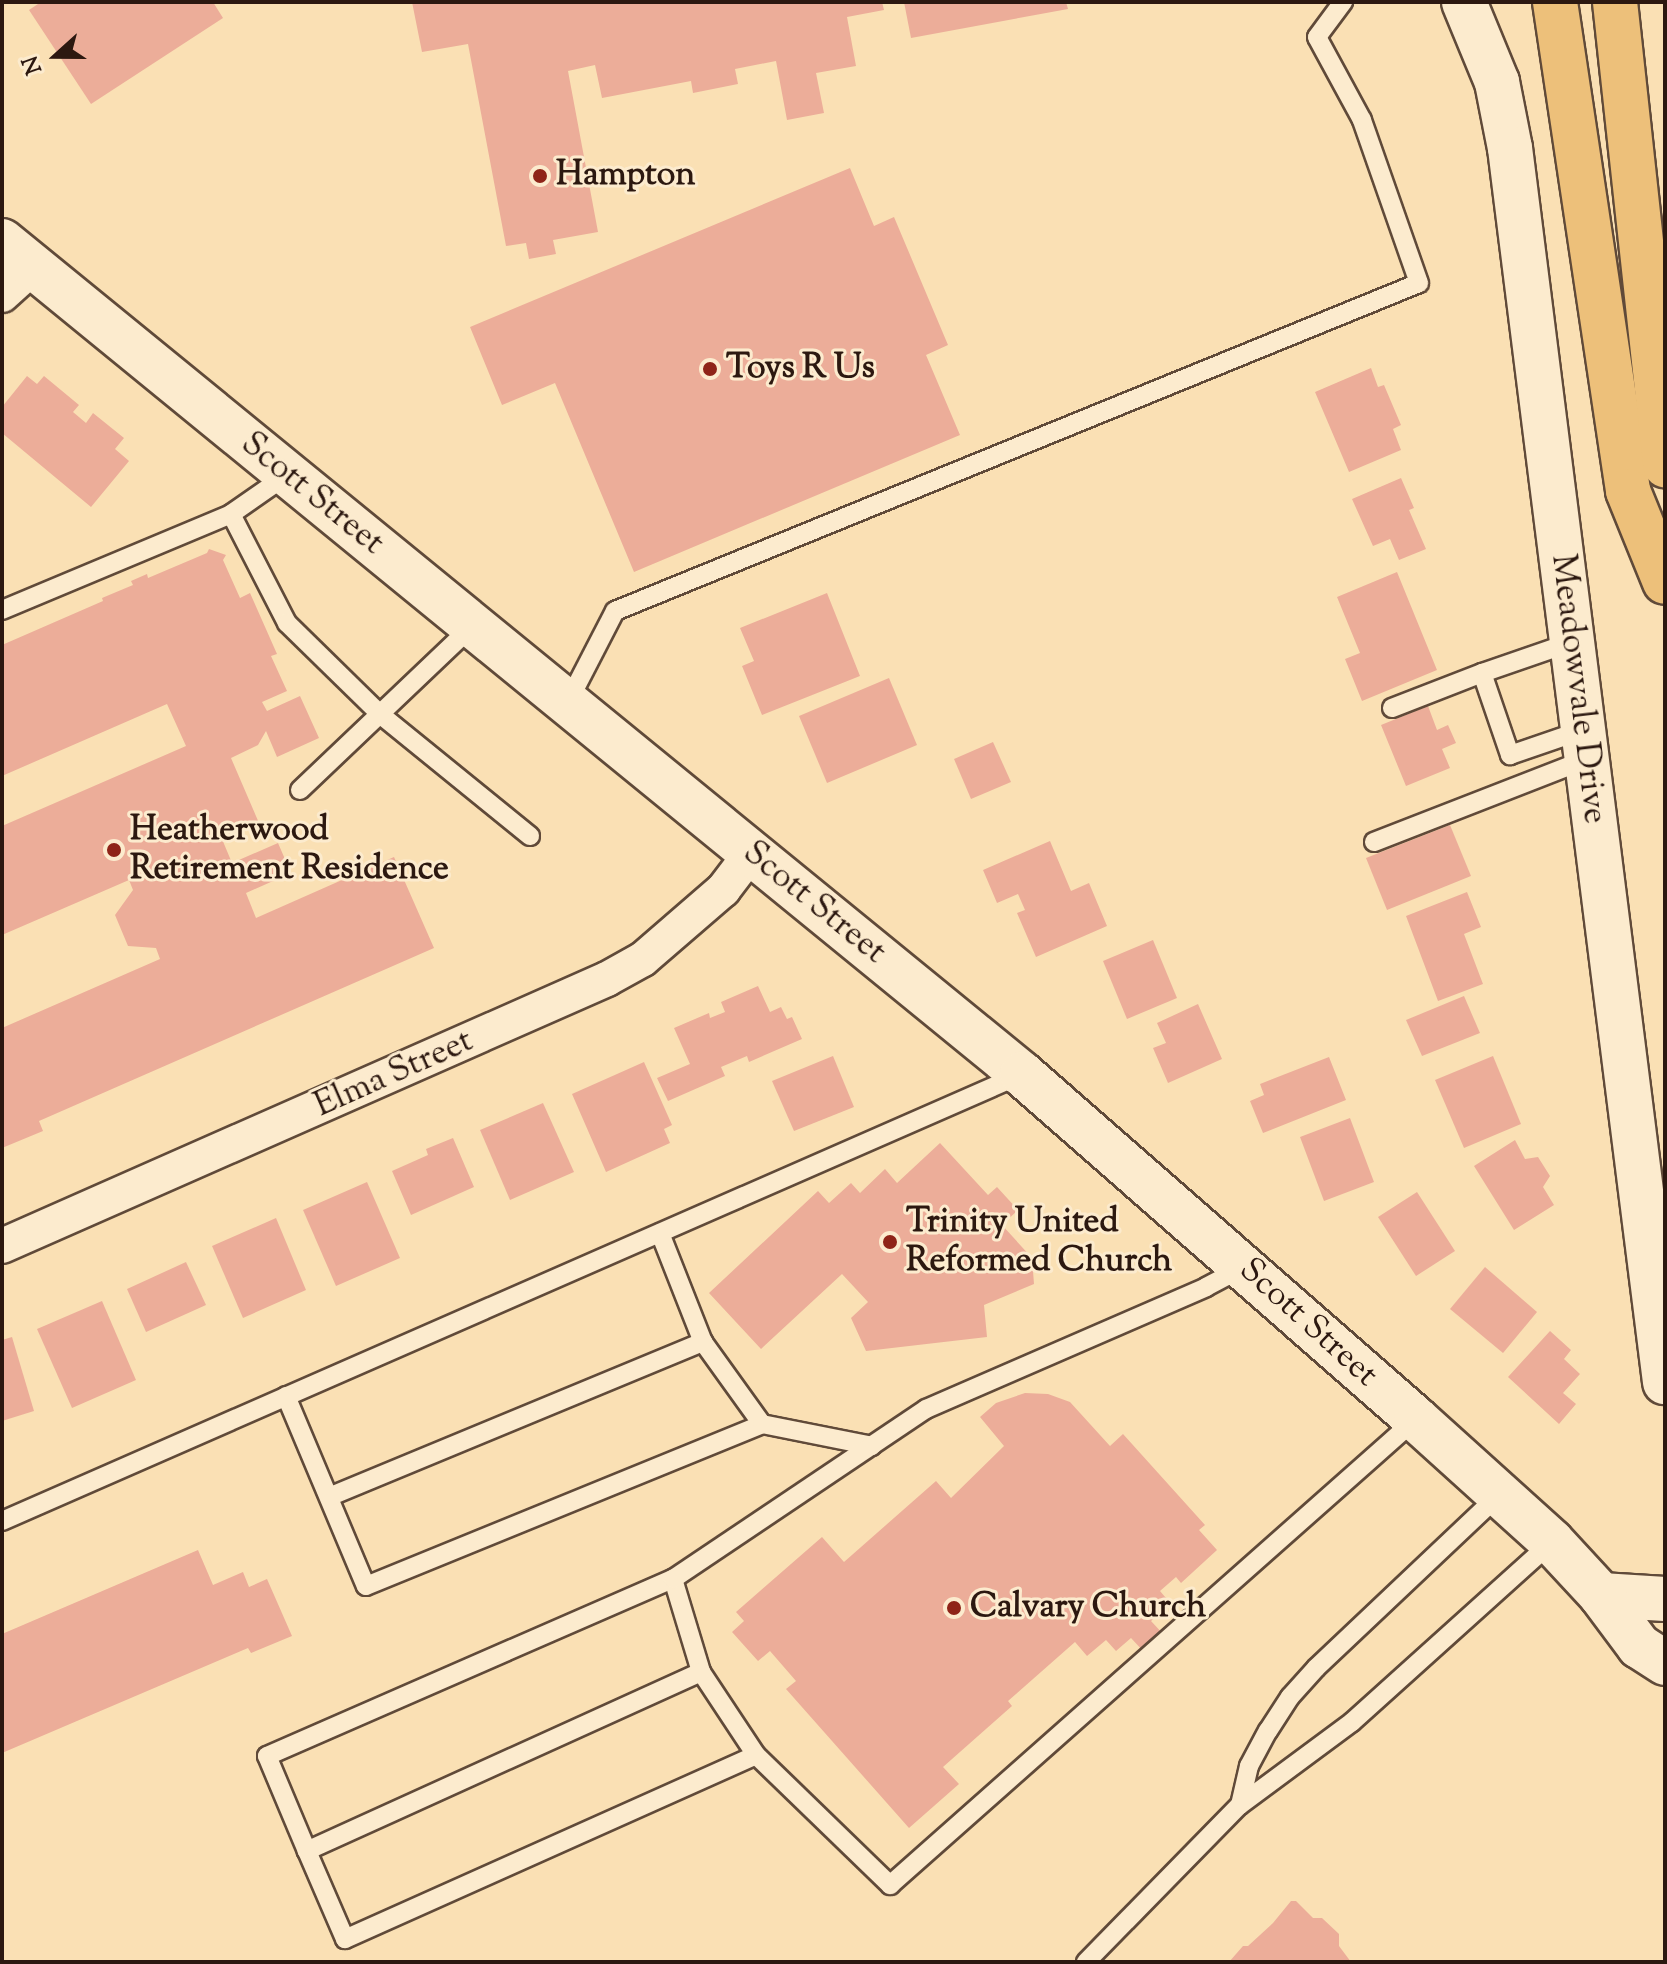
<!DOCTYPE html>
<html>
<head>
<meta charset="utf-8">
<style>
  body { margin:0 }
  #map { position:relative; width:1667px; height:1964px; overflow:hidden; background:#fae0b4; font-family:"Sorts Mill Goudy",serif }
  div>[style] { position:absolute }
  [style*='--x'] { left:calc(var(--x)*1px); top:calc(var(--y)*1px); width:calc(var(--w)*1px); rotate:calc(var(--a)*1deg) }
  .building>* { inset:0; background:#ecad99 }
  .roads { filter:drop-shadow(2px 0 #604a39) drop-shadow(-2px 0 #604a39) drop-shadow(0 2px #604a39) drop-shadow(0 -2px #604a39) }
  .lane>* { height:18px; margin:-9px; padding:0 9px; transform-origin:9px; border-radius:9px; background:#fcebce }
  .street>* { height:34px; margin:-17px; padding:0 17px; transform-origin:17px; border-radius:17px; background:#fcebce }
  .secondary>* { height:44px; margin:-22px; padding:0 22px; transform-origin:22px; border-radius:22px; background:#fcebce }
  .highway>* { height:44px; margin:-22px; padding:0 22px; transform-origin:22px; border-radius:22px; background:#edc07a }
  .dots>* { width:22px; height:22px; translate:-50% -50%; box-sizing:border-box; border:4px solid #fcebce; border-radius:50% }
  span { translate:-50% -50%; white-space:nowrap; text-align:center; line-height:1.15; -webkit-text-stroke:6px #fcebce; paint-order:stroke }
  .poi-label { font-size:34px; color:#2c1810; font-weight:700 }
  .left { translate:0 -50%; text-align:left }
  .street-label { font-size:34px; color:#2c1810 }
  .frame { position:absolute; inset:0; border:4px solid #2c1810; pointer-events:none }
  .north { position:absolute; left:16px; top:16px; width:80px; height:80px; -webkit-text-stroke:6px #fcebce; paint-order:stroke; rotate:249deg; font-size:22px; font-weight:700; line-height:32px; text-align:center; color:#2c1810 }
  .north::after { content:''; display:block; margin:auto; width:28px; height:36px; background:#2c1810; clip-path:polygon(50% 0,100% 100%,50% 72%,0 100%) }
</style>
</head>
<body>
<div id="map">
  <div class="building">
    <i style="clip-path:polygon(41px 2px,213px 2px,223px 18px,91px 104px,29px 10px)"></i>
    <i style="clip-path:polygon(412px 2px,882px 2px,884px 10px,847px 17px,856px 66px,816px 73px,824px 113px,787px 120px,776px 61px,735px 69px,738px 84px,693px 93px,691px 81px,602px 98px,595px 65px,568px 71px,598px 232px,553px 240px,556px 254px,529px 259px,526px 243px,506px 246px,468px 44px,422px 52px)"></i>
    <i style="clip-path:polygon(904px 2px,1066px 2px,1068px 9px,911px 38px)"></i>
    <i style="clip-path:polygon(850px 168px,874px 226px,894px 217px,948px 345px,926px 355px,960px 435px,634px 572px,555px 383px,502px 405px,470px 327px)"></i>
    <i style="clip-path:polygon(1371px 368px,1378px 387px,1384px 385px,1401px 425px,1393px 429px,1401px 450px,1349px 472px,1315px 392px)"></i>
    <i style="clip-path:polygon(27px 376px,37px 384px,44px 376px,79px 405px,73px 412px,86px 423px,93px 413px,124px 438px,115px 449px,129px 461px,91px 507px,2px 433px,2px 407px)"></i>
    <i style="clip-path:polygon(1401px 478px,1414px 508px,1409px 510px,1426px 549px,1399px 560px,1390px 539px,1373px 546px,1352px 499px)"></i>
    <i style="clip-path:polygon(209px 549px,226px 555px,223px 560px,240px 598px,250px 593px,277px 654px,271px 656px,287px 691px,262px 702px,267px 711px,300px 696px,319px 738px,277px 757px,266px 731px,258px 745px,231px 758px,259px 823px,222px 839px,232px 863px,278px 843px,291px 873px,246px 893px,256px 918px,394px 857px,434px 948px,39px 1121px,43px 1131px,2px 1148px,2px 1028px,160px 959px,156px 948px,128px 946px,115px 915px,133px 890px,129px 880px,2px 935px,2px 826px,186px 746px,167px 704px,2px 776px,2px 645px,103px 601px,102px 598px,133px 585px,131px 581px,147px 574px,148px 578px,207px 553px)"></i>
    <i style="clip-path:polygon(1397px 572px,1437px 670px,1362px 701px,1345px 659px,1360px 653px,1337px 597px)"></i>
    <i style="clip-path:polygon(827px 593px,860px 676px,762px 715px,742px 666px,754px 661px,740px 628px)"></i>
    <i style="clip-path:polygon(889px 678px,917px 745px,827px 783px,799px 716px)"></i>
    <i style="clip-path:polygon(1428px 706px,1437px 730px,1448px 725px,1456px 743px,1442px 749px,1450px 768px,1406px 786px,1381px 725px)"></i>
    <i style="clip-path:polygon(993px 742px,1011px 782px,971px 799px,954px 759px)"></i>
    <i style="clip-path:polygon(1450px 825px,1471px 876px,1387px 910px,1366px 858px)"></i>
    <i style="clip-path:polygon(1050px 841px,1071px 891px,1089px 883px,1107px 926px,1036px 957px,1017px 913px,1025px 910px,1018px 894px,997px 903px,983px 870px)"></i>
    <i style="clip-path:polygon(1467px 892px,1481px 927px,1464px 934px,1483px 984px,1438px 1001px,1406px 916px)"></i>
    <i style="clip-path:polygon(1153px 940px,1177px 998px,1127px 1019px,1103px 961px)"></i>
    <i style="clip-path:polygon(758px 986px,770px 1012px,781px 1007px,787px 1019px,792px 1017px,802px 1039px,749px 1062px,747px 1056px,721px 1067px,725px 1076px,668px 1101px,657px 1078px,690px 1064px,674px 1028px,709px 1013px,710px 1018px,725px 1012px,721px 1002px)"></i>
    <i style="clip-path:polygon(1464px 996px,1480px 1033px,1422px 1056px,1406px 1020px)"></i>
    <i style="clip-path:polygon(1198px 1004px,1222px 1059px,1168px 1083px,1153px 1048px,1166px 1043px,1157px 1023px)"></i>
    <i style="clip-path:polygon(833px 1056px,854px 1107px,794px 1131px,772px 1081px)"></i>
    <i style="clip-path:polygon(1493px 1056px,1521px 1124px,1464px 1148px,1435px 1080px)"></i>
    <i style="clip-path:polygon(1329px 1057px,1346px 1100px,1263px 1133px,1250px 1101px,1264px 1095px,1260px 1084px)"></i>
    <i style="clip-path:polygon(644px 1062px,672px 1125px,664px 1129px,670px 1143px,606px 1172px,572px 1094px)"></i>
    <i style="clip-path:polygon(543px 1103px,574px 1172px,510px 1200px,480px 1130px)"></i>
    <i style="clip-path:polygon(1350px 1118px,1374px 1182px,1324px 1201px,1300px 1137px)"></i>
    <i style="clip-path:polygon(453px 1138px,474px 1187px,411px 1215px,392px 1171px,428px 1155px,426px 1149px)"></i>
    <i style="clip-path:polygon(1515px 1140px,1525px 1159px,1538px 1157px,1550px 1176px,1543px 1187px,1554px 1205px,1514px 1230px,1474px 1166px)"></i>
    <i style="clip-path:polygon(940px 1143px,988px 1195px,997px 1187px,1018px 1210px,1002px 1225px,1032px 1258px,1034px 1284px,984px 1305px,987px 1337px,866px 1351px,851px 1318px,868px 1302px,842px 1274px,761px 1349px,709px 1293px,818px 1191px,829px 1203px,851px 1183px,860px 1193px,885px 1169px,897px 1183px)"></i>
    <i style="clip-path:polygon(367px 1182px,400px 1258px,336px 1286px,303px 1210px)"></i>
    <i style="clip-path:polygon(1417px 1192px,1455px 1251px,1416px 1276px,1378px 1217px)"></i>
    <i style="clip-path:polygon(276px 1218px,306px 1290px,243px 1318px,212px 1246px)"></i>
    <i style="clip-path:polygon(186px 1262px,206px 1305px,146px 1332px,127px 1289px)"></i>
    <i style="clip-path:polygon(1485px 1267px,1537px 1312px,1503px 1353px,1450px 1309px)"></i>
    <i style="clip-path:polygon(102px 1301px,136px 1380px,72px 1408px,37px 1329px)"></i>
    <i style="clip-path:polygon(1550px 1331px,1571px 1350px,1564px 1359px,1580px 1374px,1563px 1393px,1576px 1404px,1559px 1424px,1508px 1377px)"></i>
    <i style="clip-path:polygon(12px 1337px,34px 1411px,2px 1421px,2px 1340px)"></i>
    <i style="clip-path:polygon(1025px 1393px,1048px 1394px,1070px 1402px,1110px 1446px,1123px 1434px,1205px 1525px,1199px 1530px,1217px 1550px,1181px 1583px,1176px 1577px,1160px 1591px,1171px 1604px,1151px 1621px,1164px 1635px,1144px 1652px,1131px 1638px,1116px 1651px,1106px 1640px,1087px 1656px,1075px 1642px,1008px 1701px,1012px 1706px,943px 1767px,959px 1784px,909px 1828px,786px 1689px,796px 1681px,770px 1651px,758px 1661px,732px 1632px,744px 1621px,736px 1612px,822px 1537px,844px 1562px,936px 1481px,951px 1498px,1004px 1446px,980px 1417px,996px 1403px)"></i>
    <i style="clip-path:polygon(198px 1550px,213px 1585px,243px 1572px,249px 1587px,267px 1579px,292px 1636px,251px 1653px,248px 1648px,2px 1753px,2px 1634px)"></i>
    <i style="clip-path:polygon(1291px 1901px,1296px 1901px,1313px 1918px,1322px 1918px,1339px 1934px,1339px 1946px,1351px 1962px,1229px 1962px,1243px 1946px,1248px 1946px,1273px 1923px)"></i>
  </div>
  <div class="roads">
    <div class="lane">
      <i style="--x:231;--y:514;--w:123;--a:62.8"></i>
      <i style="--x:287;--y:623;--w:132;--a:44.4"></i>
      <i style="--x:381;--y:715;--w:192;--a:39.1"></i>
      <i style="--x:2;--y:610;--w:248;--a:-22.7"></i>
      <i style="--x:231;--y:514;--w:68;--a:-34.9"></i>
      <i style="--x:1572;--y:642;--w:95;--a:161"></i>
      <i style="--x:1482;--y:673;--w:87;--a:71.1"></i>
      <i style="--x:1510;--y:755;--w:77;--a:-18.9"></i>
      <i style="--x:568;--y:702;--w:102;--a:-62.7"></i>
      <i style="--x:615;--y:611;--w:868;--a:-22.19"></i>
      <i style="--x:1419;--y:283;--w:173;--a:-109.3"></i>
      <i style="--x:1362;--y:120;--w:94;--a:-118.5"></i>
      <i style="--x:1317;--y:37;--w:44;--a:-53.4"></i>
      <i style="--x:1392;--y:708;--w:97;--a:-21.3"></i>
      <i style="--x:300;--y:790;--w:239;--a:-43.6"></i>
      <i style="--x:1374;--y:842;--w:229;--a:-21.3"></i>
      <i style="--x:660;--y:1233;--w:117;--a:68.5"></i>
      <i style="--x:703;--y:1342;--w:101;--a:54.3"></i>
      <i style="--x:286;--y:1396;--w:206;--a:67.2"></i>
      <i style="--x:366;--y:1586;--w:428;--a:-22.2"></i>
      <i style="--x:762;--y:1424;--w:112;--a:11.3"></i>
      <i style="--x:331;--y:1496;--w:403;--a:-22.5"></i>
      <i style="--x:2;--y:1521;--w:1114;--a:-23.66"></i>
      <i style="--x:673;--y:1579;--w:97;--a:73.2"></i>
      <i style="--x:756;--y:1755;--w:187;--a:44.1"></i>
      <i style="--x:890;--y:1885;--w:703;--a:-41.54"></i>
      <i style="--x:1240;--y:1805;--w:139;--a:-36.5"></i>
      <i style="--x:1352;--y:1722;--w:269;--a:-42"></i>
      <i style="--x:307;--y:1851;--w:96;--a:66.6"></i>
      <i style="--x:345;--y:1939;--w:450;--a:-24.1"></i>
      <i style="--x:756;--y:1755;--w:100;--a:-123.5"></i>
      <i style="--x:701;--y:1672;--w:433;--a:155.6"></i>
      <i style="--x:307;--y:1851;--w:103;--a:-112.8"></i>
      <i style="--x:267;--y:1756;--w:443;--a:-23.6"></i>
      <i style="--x:673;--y:1579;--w:305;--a:-33.9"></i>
      <i style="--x:926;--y:1409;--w:305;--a:-23.5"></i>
      <i style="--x:1206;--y:1287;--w:41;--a:-27.8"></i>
      <i style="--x:1086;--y:1962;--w:220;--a:-45.6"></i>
      <i style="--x:1240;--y:1805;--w:40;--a:-77"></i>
      <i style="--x:1249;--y:1766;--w:40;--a:-62"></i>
      <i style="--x:1268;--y:1731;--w:40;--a:-57.1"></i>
      <i style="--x:1290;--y:1697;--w:39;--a:-48"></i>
      <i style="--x:1316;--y:1668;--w:252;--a:-43.4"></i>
    </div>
    <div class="street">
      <i style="--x:2;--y:295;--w:42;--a:-42.1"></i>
      <i style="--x:2;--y:1246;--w:661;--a:-23.81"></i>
      <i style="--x:607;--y:979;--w:41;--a:-29.1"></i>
      <i style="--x:643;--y:959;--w:106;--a:-40.8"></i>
      <i style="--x:723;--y:890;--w:48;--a:-52.7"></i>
    </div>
    <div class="secondary">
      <i style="--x:1464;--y:2;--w:87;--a:67.6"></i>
      <i style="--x:1497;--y:82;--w:67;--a:78.9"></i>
      <i style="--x:1510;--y:148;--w:1244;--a:82.84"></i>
      <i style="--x:2;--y:241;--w:1317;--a:39.24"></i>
      <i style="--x:1022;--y:1074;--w:524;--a:41.21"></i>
      <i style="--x:1416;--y:1419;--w:183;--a:42.1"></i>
      <i style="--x:1552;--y:1542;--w:72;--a:47.2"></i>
      <i style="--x:1601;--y:1595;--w:64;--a:3.6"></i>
      <i style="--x:1601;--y:1595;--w:64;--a:53.3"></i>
      <i style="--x:1639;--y:1646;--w:31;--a:33"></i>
    </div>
    <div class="highway">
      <i style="--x:1555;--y:2;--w:494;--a:81.5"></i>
      <i style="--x:1628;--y:491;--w:98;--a:67.9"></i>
      <i style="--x:1615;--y:2;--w:466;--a:83.8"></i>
    </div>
  </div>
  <div class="dots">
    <i style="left:540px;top:176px;background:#8f2418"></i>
    <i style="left:710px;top:369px;background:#8f2418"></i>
    <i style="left:114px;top:850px;background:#8f2418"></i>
    <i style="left:890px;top:1242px;background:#8f2418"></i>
    <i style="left:954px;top:1608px;background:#8f2418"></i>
  </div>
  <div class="poi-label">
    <span class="left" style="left:556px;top:176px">Hampton</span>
    <span class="left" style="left:726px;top:369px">Toys R Us</span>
    <span class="left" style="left:130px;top:850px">Heatherwood<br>Retirement Residence</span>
    <span class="left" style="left:906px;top:1242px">Trinity United<br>Reformed Church</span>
    <span class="left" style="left:970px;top:1608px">Calvary Church</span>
  </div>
  <div class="street-label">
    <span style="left:312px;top:494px;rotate:39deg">Scott Street</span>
    <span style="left:1578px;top:689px;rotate:83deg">Meadowvale Drive</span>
    <span style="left:814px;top:903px;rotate:39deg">Scott Street</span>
    <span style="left:394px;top:1074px;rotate:-24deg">Elma Street</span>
    <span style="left:1308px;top:1323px;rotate:42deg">Scott Street</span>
  </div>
  <div class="frame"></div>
  <div class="north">N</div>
</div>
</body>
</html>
